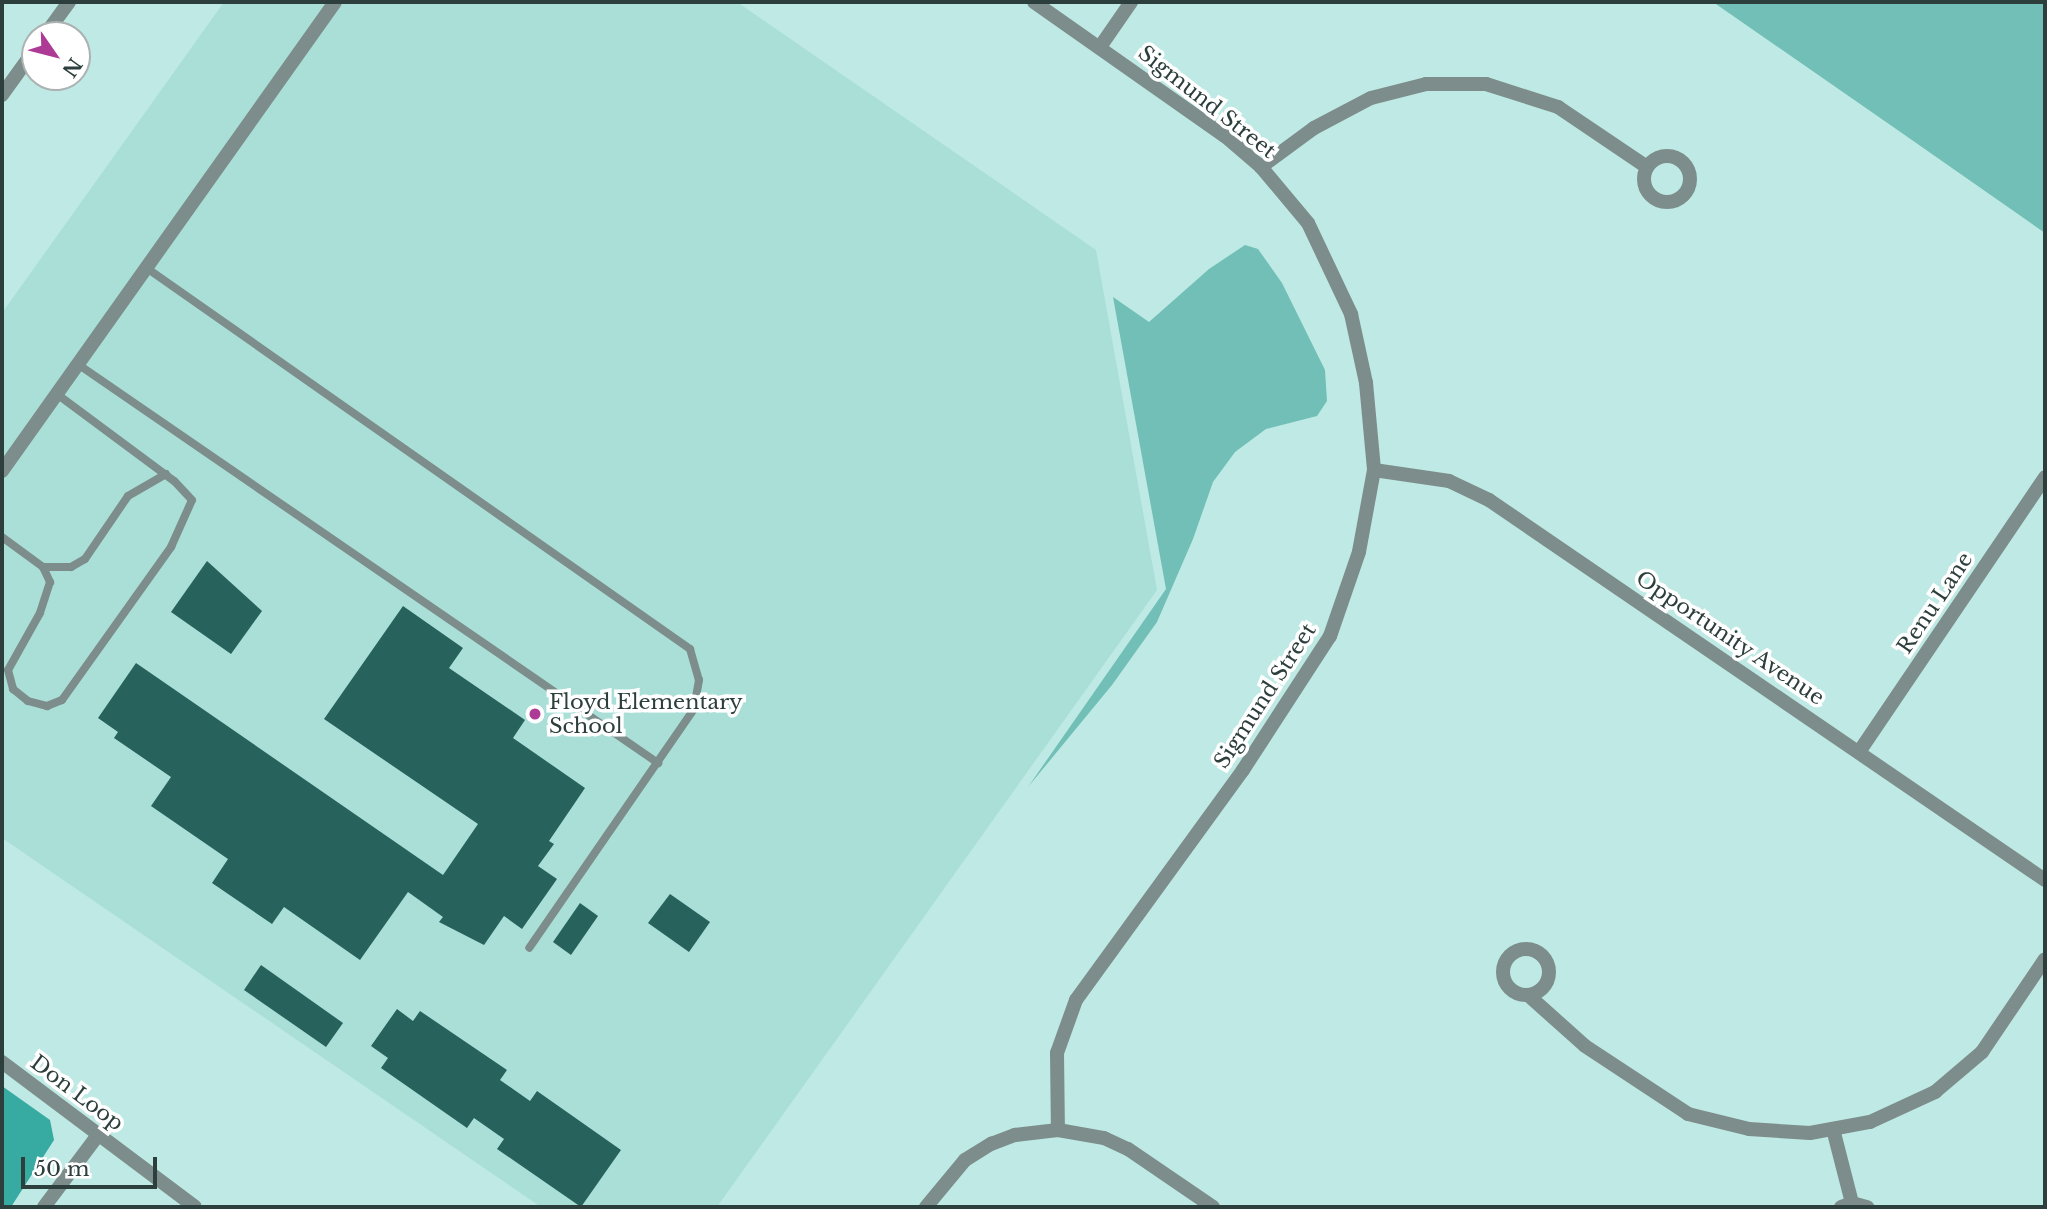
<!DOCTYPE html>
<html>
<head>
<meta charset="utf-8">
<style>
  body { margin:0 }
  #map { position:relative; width:2047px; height:1209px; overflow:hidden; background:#bee9e4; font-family:"Libre Baskerville",serif }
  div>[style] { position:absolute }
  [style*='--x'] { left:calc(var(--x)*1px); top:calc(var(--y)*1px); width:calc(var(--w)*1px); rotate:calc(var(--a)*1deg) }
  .built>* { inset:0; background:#aadfd8 }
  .green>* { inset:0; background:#71bfb6 }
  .water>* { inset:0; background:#37aba1 }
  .building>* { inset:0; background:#27625c }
  .lane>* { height:8px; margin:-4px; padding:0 4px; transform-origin:4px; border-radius:4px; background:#7c8d8b }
  .street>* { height:14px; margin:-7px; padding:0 7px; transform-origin:7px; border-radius:7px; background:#7c8d8b }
  .street>.ring { margin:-7px; padding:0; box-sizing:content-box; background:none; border:14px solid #7c8d8b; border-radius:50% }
  .dots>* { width:19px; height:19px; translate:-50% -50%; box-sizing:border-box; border:4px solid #fff; border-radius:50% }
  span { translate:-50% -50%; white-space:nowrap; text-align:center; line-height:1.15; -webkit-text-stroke:7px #fff; paint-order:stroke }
  .street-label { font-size:21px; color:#2d3f3d }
  .poi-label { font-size:21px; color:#2d3f3d }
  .left { translate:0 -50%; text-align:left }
  .frame { position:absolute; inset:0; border:4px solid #2d3f3d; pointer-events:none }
  .north { position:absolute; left:21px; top:21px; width:70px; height:70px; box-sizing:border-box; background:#fff; border:2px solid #abb2b1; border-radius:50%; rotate:125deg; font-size:19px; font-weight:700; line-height:28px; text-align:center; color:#2d3f3d }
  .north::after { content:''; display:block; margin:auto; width:24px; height:32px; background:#ad3b96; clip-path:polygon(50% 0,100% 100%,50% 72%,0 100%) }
  .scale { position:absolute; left:21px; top:1157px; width:136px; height:32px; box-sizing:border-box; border:4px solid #2d3f3d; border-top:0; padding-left:9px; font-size:21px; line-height:24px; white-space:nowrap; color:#2d3f3d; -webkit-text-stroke:5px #fff; paint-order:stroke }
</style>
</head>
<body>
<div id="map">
  <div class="built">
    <i style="clip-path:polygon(224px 2px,737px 2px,1096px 250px,1157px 590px,717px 1207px,541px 1207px,2px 838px,2px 313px)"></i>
  </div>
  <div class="green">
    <i style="clip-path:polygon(1713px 2px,2045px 2px,2045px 233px,1899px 131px)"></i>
    <i style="clip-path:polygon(1245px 245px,1258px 249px,1282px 283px,1325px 370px,1327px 401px,1317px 416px,1266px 429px,1235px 452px,1213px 482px,1193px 539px,1157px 622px,1112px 685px,1028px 787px,1166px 589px,1113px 297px,1149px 322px,1209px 269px)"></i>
  </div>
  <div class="water">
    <i style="clip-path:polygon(2px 1086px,50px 1120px,54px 1140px,11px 1207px,2px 1207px)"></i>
  </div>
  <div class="building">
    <i style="clip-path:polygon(207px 561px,262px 611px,231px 654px,171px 612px)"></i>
    <i style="clip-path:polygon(403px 606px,463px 648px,449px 668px,525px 720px,513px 738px,585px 788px,549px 841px,554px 844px,538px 866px,557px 879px,522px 929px,504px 916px,484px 945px,439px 922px,443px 917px,408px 892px,360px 960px,284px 907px,272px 924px,212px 883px,228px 859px,151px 806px,171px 777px,114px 738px,118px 732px,98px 718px,136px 663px,443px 875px,478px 824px,324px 719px)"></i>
    <i style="clip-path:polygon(670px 894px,710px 922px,689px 952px,648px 923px)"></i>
    <i style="clip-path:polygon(580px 903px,598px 916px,571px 955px,553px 942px)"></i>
    <i style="clip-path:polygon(261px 965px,343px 1023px,326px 1047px,244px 990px)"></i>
    <i style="clip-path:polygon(397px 1009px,413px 1021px,420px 1011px,507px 1070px,500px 1080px,530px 1101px,537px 1091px,621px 1150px,581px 1207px,497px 1149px,504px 1139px,474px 1118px,467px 1128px,381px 1068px,388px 1058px,371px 1046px)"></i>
  </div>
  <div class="lane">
    <i style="--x:148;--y:269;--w:662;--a:35.03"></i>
    <i style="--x:690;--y:649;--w:32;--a:74"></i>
    <i style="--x:699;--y:680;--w:29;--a:100"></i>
    <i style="--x:694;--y:709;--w:290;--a:124.6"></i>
    <i style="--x:79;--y:365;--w:703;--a:34.5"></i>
    <i style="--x:2;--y:537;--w:51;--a:36.2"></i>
    <i style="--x:43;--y:567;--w:17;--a:65"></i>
    <i style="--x:50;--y:582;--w:33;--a:108"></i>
    <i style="--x:40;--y:613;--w:65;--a:119.3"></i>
    <i style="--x:8;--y:670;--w:20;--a:75"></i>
    <i style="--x:13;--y:689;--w:19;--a:39"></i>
    <i style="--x:28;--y:701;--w:20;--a:15"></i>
    <i style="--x:47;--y:706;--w:16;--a:-22"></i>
    <i style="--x:62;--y:700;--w:188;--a:-54.5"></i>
    <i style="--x:171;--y:547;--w:51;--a:-65.9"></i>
    <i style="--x:192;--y:500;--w:26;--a:-133"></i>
    <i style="--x:174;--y:481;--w:146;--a:-143.4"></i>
    <i style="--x:43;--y:567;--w:28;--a:0"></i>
    <i style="--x:71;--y:567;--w:16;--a:-30"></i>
    <i style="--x:85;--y:559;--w:76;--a:-55.7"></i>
    <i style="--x:128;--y:496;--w:44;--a:-30.1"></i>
  </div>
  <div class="street">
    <i style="--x:1034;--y:2;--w:233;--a:35.1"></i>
    <i style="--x:1225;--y:136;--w:48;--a:40.7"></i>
    <i style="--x:1261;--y:167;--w:73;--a:50"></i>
    <i style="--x:1308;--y:223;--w:101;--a:64.7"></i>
    <i style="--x:1351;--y:314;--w:71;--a:77.7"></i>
    <i style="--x:1366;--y:383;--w:87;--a:84.7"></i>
    <i style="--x:1374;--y:470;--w:83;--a:100.4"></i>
    <i style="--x:1359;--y:552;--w:89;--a:109"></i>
    <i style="--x:1330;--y:636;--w:160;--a:123"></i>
    <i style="--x:1243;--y:770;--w:284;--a:126"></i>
    <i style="--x:1076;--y:1000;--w:56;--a:109.7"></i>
    <i style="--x:1057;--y:1053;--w:77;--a:89.3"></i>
    <i style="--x:45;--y:35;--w:41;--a:-54"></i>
    <i style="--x:1100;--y:47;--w:55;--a:-55.4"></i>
    <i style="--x:2;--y:95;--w:57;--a:-54.3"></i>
    <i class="ring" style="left:1644px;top:156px;width:32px;height:32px"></i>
    <i style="--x:1261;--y:167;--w:66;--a:-36.3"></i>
    <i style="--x:1314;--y:128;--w:64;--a:-27.8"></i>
    <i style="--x:1371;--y:98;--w:57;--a:-14.3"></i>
    <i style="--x:1426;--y:84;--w:60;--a:0"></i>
    <i style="--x:1486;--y:84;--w:76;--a:17.7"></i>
    <i style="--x:1558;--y:107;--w:107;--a:34"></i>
    <i style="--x:1374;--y:470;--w:76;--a:8.3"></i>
    <i style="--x:1449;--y:481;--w:44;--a:25.4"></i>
    <i style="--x:1489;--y:500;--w:673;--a:34.35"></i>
    <i style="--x:2;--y:471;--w:575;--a:-54.62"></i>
    <i style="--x:1859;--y:752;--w:332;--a:-55.9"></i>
    <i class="ring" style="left:1503px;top:949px;width:32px;height:32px"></i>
    <i style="--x:1528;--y:995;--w:76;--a:41.8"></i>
    <i style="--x:1585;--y:1046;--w:123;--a:33.4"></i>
    <i style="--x:1688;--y:1114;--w:63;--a:13.8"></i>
    <i style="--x:1749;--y:1129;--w:61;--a:3.8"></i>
    <i style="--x:1810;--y:1133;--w:61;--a:-10.4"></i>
    <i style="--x:1870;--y:1122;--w:72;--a:-24.8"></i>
    <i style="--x:1935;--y:1092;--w:62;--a:-40.4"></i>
    <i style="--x:1982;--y:1052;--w:112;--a:-55.9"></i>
    <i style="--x:2;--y:1062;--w:241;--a:36.9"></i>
    <i style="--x:1833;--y:1129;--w:76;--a:75.6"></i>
    <i style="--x:44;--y:1207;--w:90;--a:-53.1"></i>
    <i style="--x:926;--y:1207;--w:61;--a:-50.3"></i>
    <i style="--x:965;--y:1160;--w:31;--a:-32"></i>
    <i style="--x:991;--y:1144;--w:26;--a:-21"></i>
    <i style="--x:1015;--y:1135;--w:43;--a:-6.6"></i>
    <i style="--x:1058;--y:1130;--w:47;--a:9.9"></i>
    <i style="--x:1104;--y:1138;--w:26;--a:25"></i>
    <i style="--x:1128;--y:1149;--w:103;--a:34.3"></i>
    <i style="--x:1841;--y:1207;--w:12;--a:-20"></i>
    <i style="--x:1852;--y:1203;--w:16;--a:15"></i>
  </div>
  <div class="dots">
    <i style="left:535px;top:714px;background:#ad3b96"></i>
  </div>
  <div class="street-label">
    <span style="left:1207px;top:102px;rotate:38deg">Sigmund Street</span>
    <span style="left:1935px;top:603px;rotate:-56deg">Renu Lane</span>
    <span style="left:1730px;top:638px;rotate:34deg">Opportunity Avenue</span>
    <span style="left:1265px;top:696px;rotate:-57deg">Sigmund Street</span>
    <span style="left:77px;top:1093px;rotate:37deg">Don Loop</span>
  </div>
  <div class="poi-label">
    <span class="left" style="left:549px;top:714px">Floyd Elementary<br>School</span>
  </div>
  <div class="frame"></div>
  <div class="north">N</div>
  <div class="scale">50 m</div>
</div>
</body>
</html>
